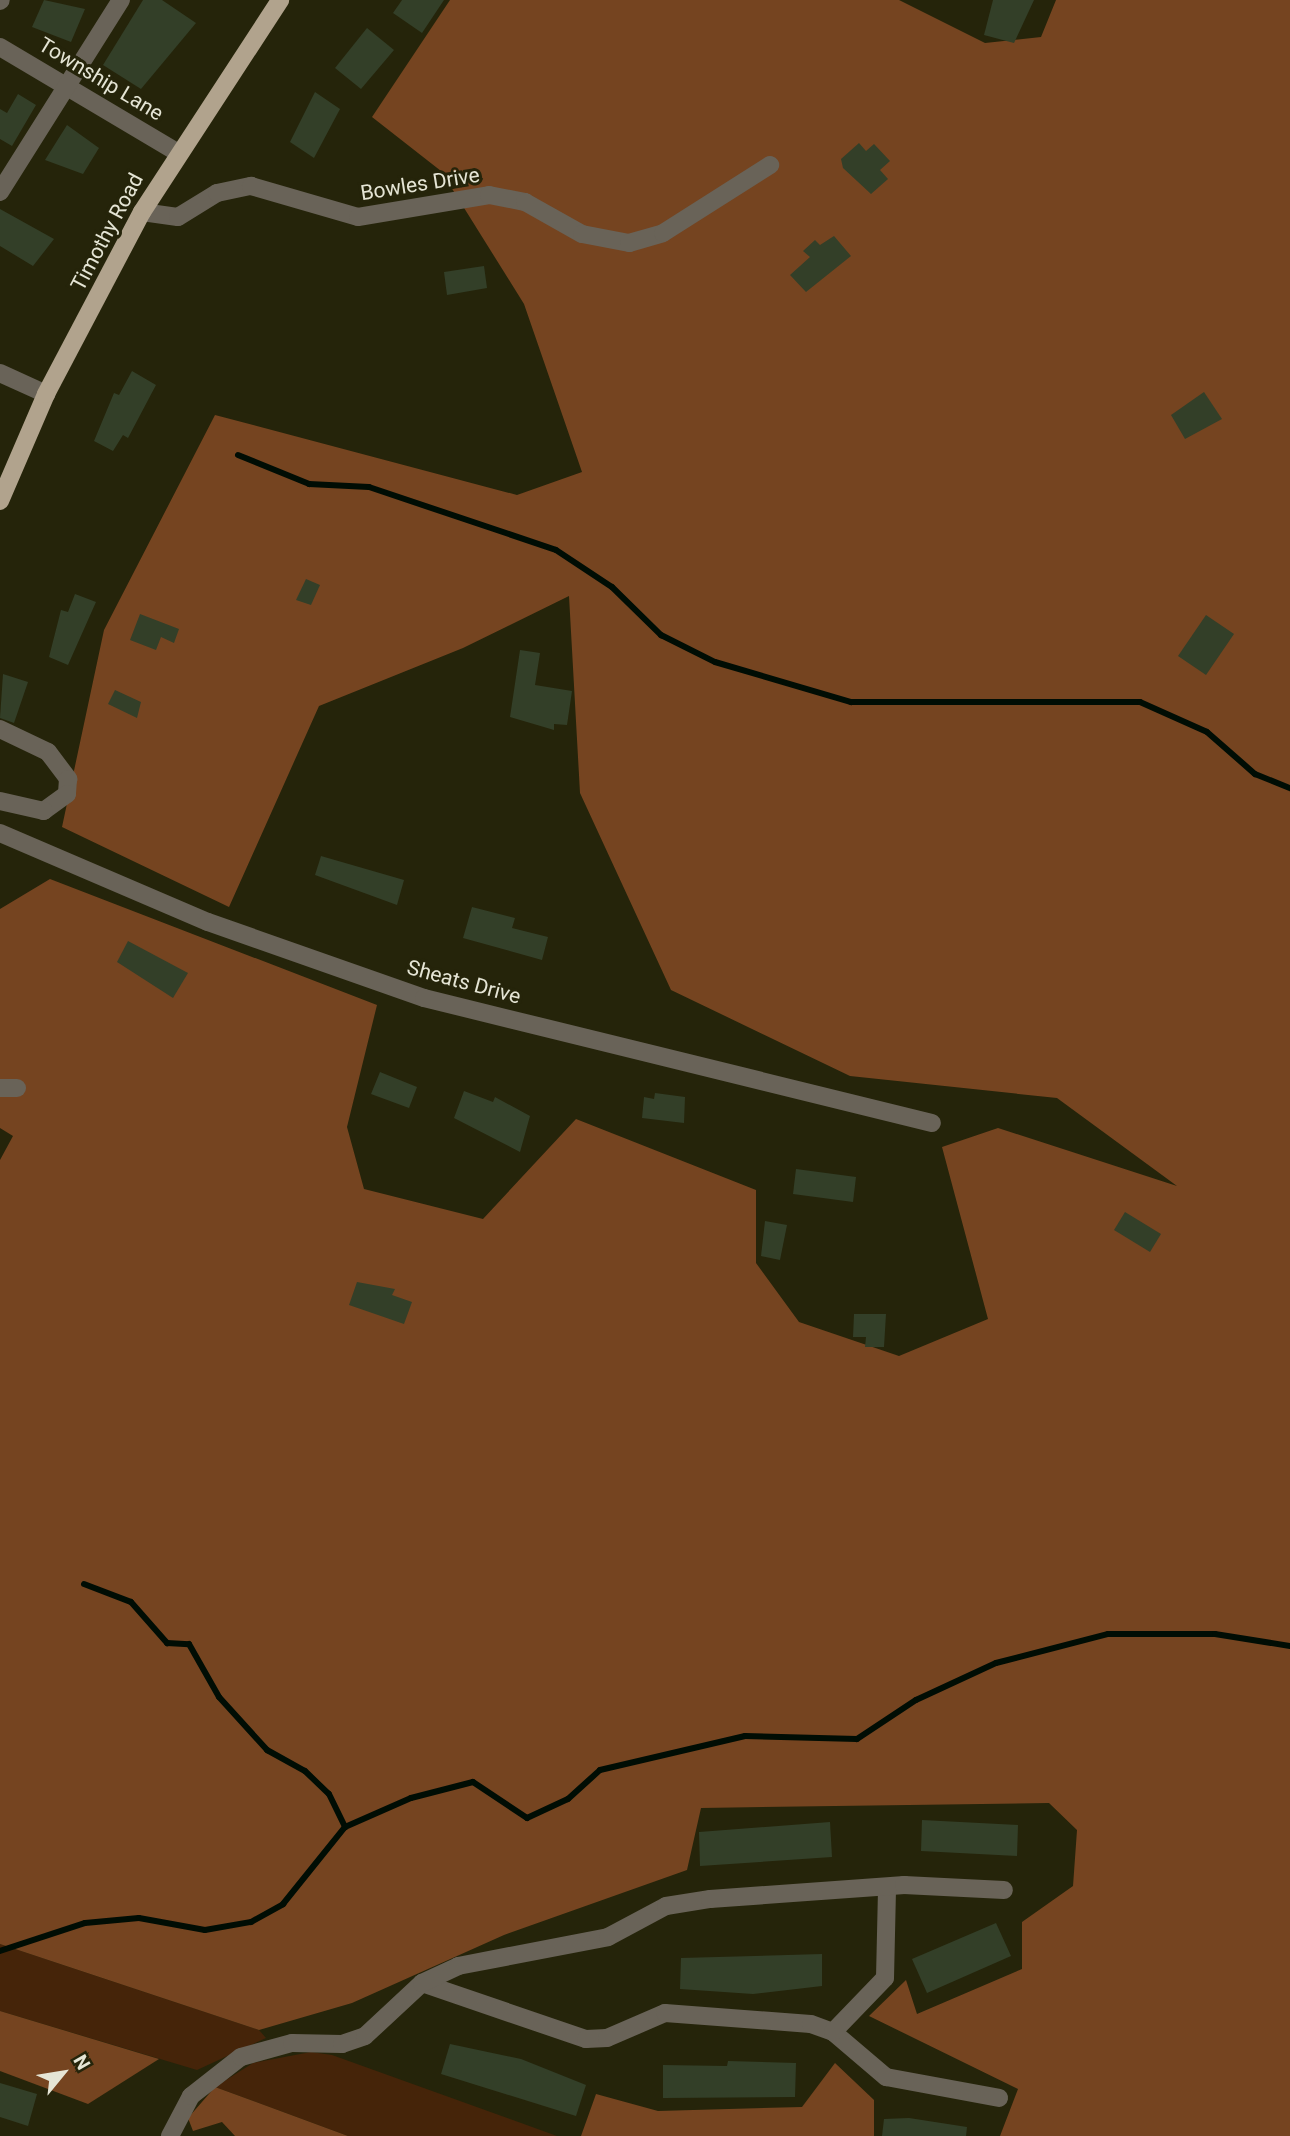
<!DOCTYPE html>
<html>
<head>
<meta charset="utf-8">
<style>
  body { margin:0 }
  #map { position:relative; width:1290px; height:2136px; overflow:hidden; background:#25240a; font-family:Roboto,sans-serif }
  div>[style] { position:absolute }
  [style*='--x'] { left:calc(var(--x)*1px); top:calc(var(--y)*1px); width:calc(var(--w)*1px); rotate:calc(var(--a)*1deg) }
  .green>* { inset:0; background:#452409 }
  .forest>* { inset:0; background:#754420 }
  .stream>* { height:6px; margin:-3px; padding:0 3px; transform-origin:3px; border-radius:3px; background:#000d04 }
  .building>* { inset:0; background:#333f28 }
  .minor>* { height:18px; margin:-9px; padding:0 9px; transform-origin:9px; border-radius:9px; background:#696358 }
  .major>* { height:18px; margin:-9px; padding:0 9px; transform-origin:9px; border-radius:9px; background:#b1a38d }
  span { translate:-50% -50%; white-space:nowrap; text-align:center; line-height:1.15; -webkit-text-stroke:6px #25240a; paint-order:stroke }
  .street-label { font-size:21px; color:#e5e5d5 }
  .north { position:absolute; left:28px; top:2038px; width:70px; height:70px; -webkit-text-stroke:5px #25240a; paint-order:stroke; rotate:60deg; font-size:19px; font-weight:700; line-height:28px; text-align:center; color:#e5e5d5 }
  .north::after { content:''; display:block; margin:auto; width:24px; height:32px; background:#e5e5d5; clip-path:polygon(50% 0,100% 100%,50% 72%,0 100%) }
</style>
</head>
<body>
<div id="map">
  <div class="green">
    <i style="clip-path:polygon(0 1944px,259px 2030px,266px 2038px,197px 2070px,0 2011px)"></i>
    <i style="clip-path:polygon(311px 2052px,332px 2055px,557px 2136px,348px 2136px,215px 2087px,253px 2063px)"></i>
  </div>
  <div class="forest">
    <i style="clip-path:polygon(450px 0,899px 0,985px 43px,1041px 37px,1056px 0,1290px 0,1290px 2136px,1000px 2136px,1018px 2089px,869px 2016px,906px 1980px,917px 2014px,1022px 1969px,1022px 1922px,1073px 1886px,1077px 1830px,1049px 1803px,701px 1808px,687px 1870px,504px 1935px,352px 2003px,259px 2030px,0 1944px,0 1160px,13px 1136px,0 1128px,0 909px,50px 879px,377px 1005px,347px 1127px,364px 1189px,483px 1219px,576px 1119px,756px 1190px,756px 1263px,799px 1322px,899px 1356px,988px 1319px,942px 1147px,998px 1128px,1177px 1186px,1057px 1098px,850px 1076px,671px 990px,580px 793px,569px 596px,463px 648px,319px 706px,229px 907px,62px 827px,104px 630px,215px 415px,517px 495px,582px 472px,524px 304px,441px 171px,372px 117px)"></i>
    <i style="clip-path:polygon(0 2011px,159px 2059px,88px 2104px,0 2071px)"></i>
    <i style="clip-path:polygon(835px 2063px,874px 2100px,874px 2136px,581px 2136px,596px 2094px,658px 2111px,802px 2107px)"></i>
    <i style="clip-path:polygon(215px 2087px,348px 2136px,235px 2136px,222px 2122px,193px 2131px,188px 2118px)"></i>
  </div>
  <div class="stream">
    <i style="--x:238;--y:455;--w:77;--a:22.2"></i>
    <i style="--x:309;--y:484;--w:60;--a:2.9"></i>
    <i style="--x:369;--y:487;--w:197;--a:18.6"></i>
    <i style="--x:556;--y:550;--w:67;--a:33.5"></i>
    <i style="--x:612;--y:587;--w:69;--a:44.4"></i>
    <i style="--x:661;--y:635;--w:60;--a:26.6"></i>
    <i style="--x:715;--y:662;--w:142;--a:16.4"></i>
    <i style="--x:851;--y:702;--w:289;--a:0"></i>
    <i style="--x:1140;--y:702;--w:73;--a:24.1"></i>
    <i style="--x:1207;--y:732;--w:64;--a:41.2"></i>
    <i style="--x:1255;--y:774;--w:38;--a:22"></i>
    <i style="--x:84;--y:1584;--w:50;--a:21"></i>
    <i style="--x:131;--y:1602;--w:55;--a:48.7"></i>
    <i style="--x:167;--y:1643;--w:22;--a:3"></i>
    <i style="--x:189;--y:1644;--w:61;--a:60.5"></i>
    <i style="--x:219;--y:1697;--w:72;--a:47.8"></i>
    <i style="--x:267;--y:1750;--w:43;--a:28.9"></i>
    <i style="--x:305;--y:1771;--w:33;--a:44"></i>
    <i style="--x:329;--y:1794;--w:37;--a:64"></i>
    <i style="--x:0;--y:1951;--w:89;--a:-18.2"></i>
    <i style="--x:85;--y:1923;--w:54;--a:-5.3"></i>
    <i style="--x:139;--y:1918;--w:67;--a:10.3"></i>
    <i style="--x:205;--y:1930;--w:47;--a:-9.9"></i>
    <i style="--x:251;--y:1922;--w:37;--a:-29"></i>
    <i style="--x:283;--y:1904;--w:99;--a:-51.2"></i>
    <i style="--x:345;--y:1827;--w:72;--a:-23.7"></i>
    <i style="--x:411;--y:1798;--w:64;--a:-14.5"></i>
    <i style="--x:473;--y:1782;--w:65;--a:33.7"></i>
    <i style="--x:527;--y:1818;--w:45;--a:-24.9"></i>
    <i style="--x:568;--y:1799;--w:43;--a:-42.2"></i>
    <i style="--x:600;--y:1770;--w:149;--a:-13.2"></i>
    <i style="--x:745;--y:1736;--w:112;--a:1.5"></i>
    <i style="--x:857;--y:1739;--w:71;--a:-33.5"></i>
    <i style="--x:916;--y:1700;--w:88;--a:-24.8"></i>
    <i style="--x:996;--y:1663;--w:116;--a:-14.5"></i>
    <i style="--x:1108;--y:1634;--w:107;--a:0"></i>
    <i style="--x:1215;--y:1634;--w:76;--a:9.1"></i>
  </div>
  <div class="building">
    <i style="clip-path:polygon(44px 0,85px 9px,71px 42px,32px 27px)"></i>
    <i style="clip-path:polygon(143px 0,162px 0,196px 23px,141px 89px,103px 65px)"></i>
    <i style="clip-path:polygon(402px 0,444px 0,422px 33px,393px 13px)"></i>
    <i style="clip-path:polygon(993px 0,1034px 0,1014px 43px,984px 35px)"></i>
    <i style="clip-path:polygon(367px 28px,394px 50px,361px 89px,335px 68px)"></i>
    <i style="clip-path:polygon(315px 92px,340px 109px,314px 158px,290px 142px)"></i>
    <i style="clip-path:polygon(18px 94px,36px 105px,12px 146px,0 139px,0 109px,7px 113px)"></i>
    <i style="clip-path:polygon(67px 125px,99px 148px,83px 174px,45px 160px)"></i>
    <i style="clip-path:polygon(859px 143px,866px 151px,874px 144px,890px 161px,880px 170px,888px 179px,871px 194px,843px 168px,841px 159px)"></i>
    <i style="clip-path:polygon(0 209px,54px 239px,33px 266px,0 246px)"></i>
    <i style="clip-path:polygon(834px 236px,851px 256px,806px 292px,790px 275px,810px 257px,803px 251px,815px 240px,820px 245px)"></i>
    <i style="clip-path:polygon(484px 266px,487px 288px,447px 295px,444px 272px)"></i>
    <i style="clip-path:polygon(132px 371px,156px 385px,128px 438px,123px 435px,113px 451px,94px 441px,114px 393px,119px 395px)"></i>
    <i style="clip-path:polygon(1204px 392px,1222px 419px,1185px 439px,1171px 415px)"></i>
    <i style="clip-path:polygon(306px 579px,320px 585px,311px 605px,296px 600px)"></i>
    <i style="clip-path:polygon(75px 594px,96px 602px,68px 665px,49px 657px,61px 610px,68px 612px)"></i>
    <i style="clip-path:polygon(140px 614px,179px 629px,174px 643px,161px 637px,156px 650px,130px 640px)"></i>
    <i style="clip-path:polygon(1206px 615px,1234px 634px,1206px 675px,1178px 656px)"></i>
    <i style="clip-path:polygon(520px 650px,540px 653px,535px 685px,572px 691px,567px 725px,554px 724px,554px 730px,510px 717px)"></i>
    <i style="clip-path:polygon(3px 674px,28px 682px,14px 723px,0 718px)"></i>
    <i style="clip-path:polygon(115px 690px,141px 702px,137px 718px,108px 704px)"></i>
    <i style="clip-path:polygon(321px 856px,404px 880px,397px 905px,315px 875px)"></i>
    <i style="clip-path:polygon(472px 907px,515px 918px,512px 928px,548px 937px,542px 960px,463px 938px)"></i>
    <i style="clip-path:polygon(128px 941px,188px 973px,173px 998px,117px 962px)"></i>
    <i style="clip-path:polygon(380px 1072px,417px 1087px,409px 1108px,371px 1094px)"></i>
    <i style="clip-path:polygon(464px 1091px,493px 1102px,495px 1097px,530px 1116px,520px 1152px,454px 1118px)"></i>
    <i style="clip-path:polygon(655px 1093px,685px 1097px,684px 1123px,642px 1118px,644px 1097px,654px 1099px)"></i>
    <i style="clip-path:polygon(796px 1169px,856px 1177px,853px 1202px,793px 1194px)"></i>
    <i style="clip-path:polygon(1125px 1212px,1161px 1234px,1150px 1252px,1114px 1230px)"></i>
    <i style="clip-path:polygon(765px 1221px,787px 1225px,780px 1260px,761px 1256px)"></i>
    <i style="clip-path:polygon(357px 1282px,395px 1289px,392px 1295px,412px 1302px,404px 1324px,349px 1305px)"></i>
    <i style="clip-path:polygon(854px 1314px,886px 1314px,884px 1347px,865px 1347px,866px 1337px,853px 1337px)"></i>
    <i style="clip-path:polygon(922px 1820px,1018px 1825px,1017px 1856px,921px 1851px)"></i>
    <i style="clip-path:polygon(830px 1822px,832px 1857px,700px 1866px,699px 1832px)"></i>
    <i style="clip-path:polygon(996px 1923px,1011px 1956px,927px 1993px,912px 1959px)"></i>
    <i style="clip-path:polygon(822px 1954px,822px 1986px,753px 1994px,680px 1989px,681px 1958px)"></i>
    <i style="clip-path:polygon(450px 2044px,521px 2059px,586px 2085px,576px 2116px,441px 2074px)"></i>
    <i style="clip-path:polygon(728px 2061px,796px 2063px,795px 2097px,663px 2098px,663px 2065px,727px 2066px)"></i>
    <i style="clip-path:polygon(0 2083px,37px 2094px,28px 2126px,0 2117px)"></i>
    <i style="clip-path:polygon(909px 2118px,967px 2127px,966px 2136px,882px 2136px,884px 2119px)"></i>
  </div>
  <div class="minor">
    <i style="--x:0;--y:1;--w:1;--a:-45"></i>
    <i style="--x:0;--y:47;--w:206;--a:30.7"></i>
    <i style="--x:0;--y:192;--w:227;--a:-57.8"></i>
    <i style="--x:142;--y:212;--w:36;--a:8"></i>
    <i style="--x:178;--y:217;--w:46;--a:-31.6"></i>
    <i style="--x:217;--y:193;--w:35;--a:-12"></i>
    <i style="--x:251;--y:186;--w:111;--a:16.2"></i>
    <i style="--x:358;--y:217;--w:133;--a:-9.5"></i>
    <i style="--x:489;--y:195;--w:37;--a:11"></i>
    <i style="--x:525;--y:202;--w:65;--a:29.3"></i>
    <i style="--x:582;--y:234;--w:48;--a:10.8"></i>
    <i style="--x:629;--y:243;--w:35;--a:-16"></i>
    <i style="--x:663;--y:233;--w:127;--a:-32.4"></i>
    <i style="--x:0;--y:373;--w:51;--a:24.5"></i>
    <i style="--x:0;--y:729;--w:53;--a:25.6"></i>
    <i style="--x:48;--y:752;--w:34;--a:53"></i>
    <i style="--x:68;--y:779;--w:15;--a:94"></i>
    <i style="--x:67;--y:794;--w:29;--a:144"></i>
    <i style="--x:44;--y:811;--w:45;--a:-167.2"></i>
    <i style="--x:0;--y:833;--w:226;--a:23.2"></i>
    <i style="--x:208;--y:922;--w:229;--a:19.4"></i>
    <i style="--x:424;--y:998;--w:523;--a:13.82"></i>
    <i style="--x:0;--y:1088;--w:17;--a:0"></i>
    <i style="--x:422;--y:1983;--w:173;--a:18.9"></i>
    <i style="--x:586;--y:2039;--w:21;--a:-3"></i>
    <i style="--x:607;--y:2038;--w:63;--a:-23.3"></i>
    <i style="--x:665;--y:2013;--w:146;--a:4.3"></i>
    <i style="--x:811;--y:2024;--w:23;--a:20"></i>
    <i style="--x:833;--y:2032;--w:70;--a:40.3"></i>
    <i style="--x:886;--y:2077;--w:115;--a:10.5"></i>
    <i style="--x:833;--y:2032;--w:75;--a:-46.1"></i>
    <i style="--x:885;--y:1978;--w:91;--a:-88.7"></i>
    <i style="--x:170;--y:2136;--w:45;--a:-62.3"></i>
    <i style="--x:191;--y:2096;--w:63;--a:-38"></i>
    <i style="--x:241;--y:2057;--w:53;--a:-15.4"></i>
    <i style="--x:292;--y:2043;--w:50;--a:1.1"></i>
    <i style="--x:342;--y:2044;--w:24;--a:-19"></i>
    <i style="--x:365;--y:2036;--w:78;--a:-42.9"></i>
    <i style="--x:422;--y:1983;--w:40;--a:-25"></i>
    <i style="--x:458;--y:1966;--w:153;--a:-10.9"></i>
    <i style="--x:608;--y:1937;--w:66;--a:-28.1"></i>
    <i style="--x:666;--y:1906;--w:45;--a:-9"></i>
    <i style="--x:710;--y:1899;--w:195;--a:-4.1"></i>
    <i style="--x:904;--y:1885;--w:100;--a:2.9"></i>
  </div>
  <div class="major">
    <i style="--x:0;--y:501;--w:116;--a:-66.7"></i>
    <i style="--x:46;--y:394;--w:206;--a:-62.2"></i>
    <i style="--x:142;--y:212;--w:253;--a:-56.9"></i>
  </div>
  <div class="street-label">
    <span style="left:101px;top:79px;rotate:31deg">Township Lane</span>
    <span style="left:420px;top:184px;rotate:-9deg">Bowles Drive</span>
    <span style="left:107px;top:232px;rotate:-62deg">Timothy Road</span>
    <span style="left:464px;top:982px;rotate:15deg">Sheats Drive</span>
  </div>
  <div class="north">N</div>
</div>
</body>
</html>
